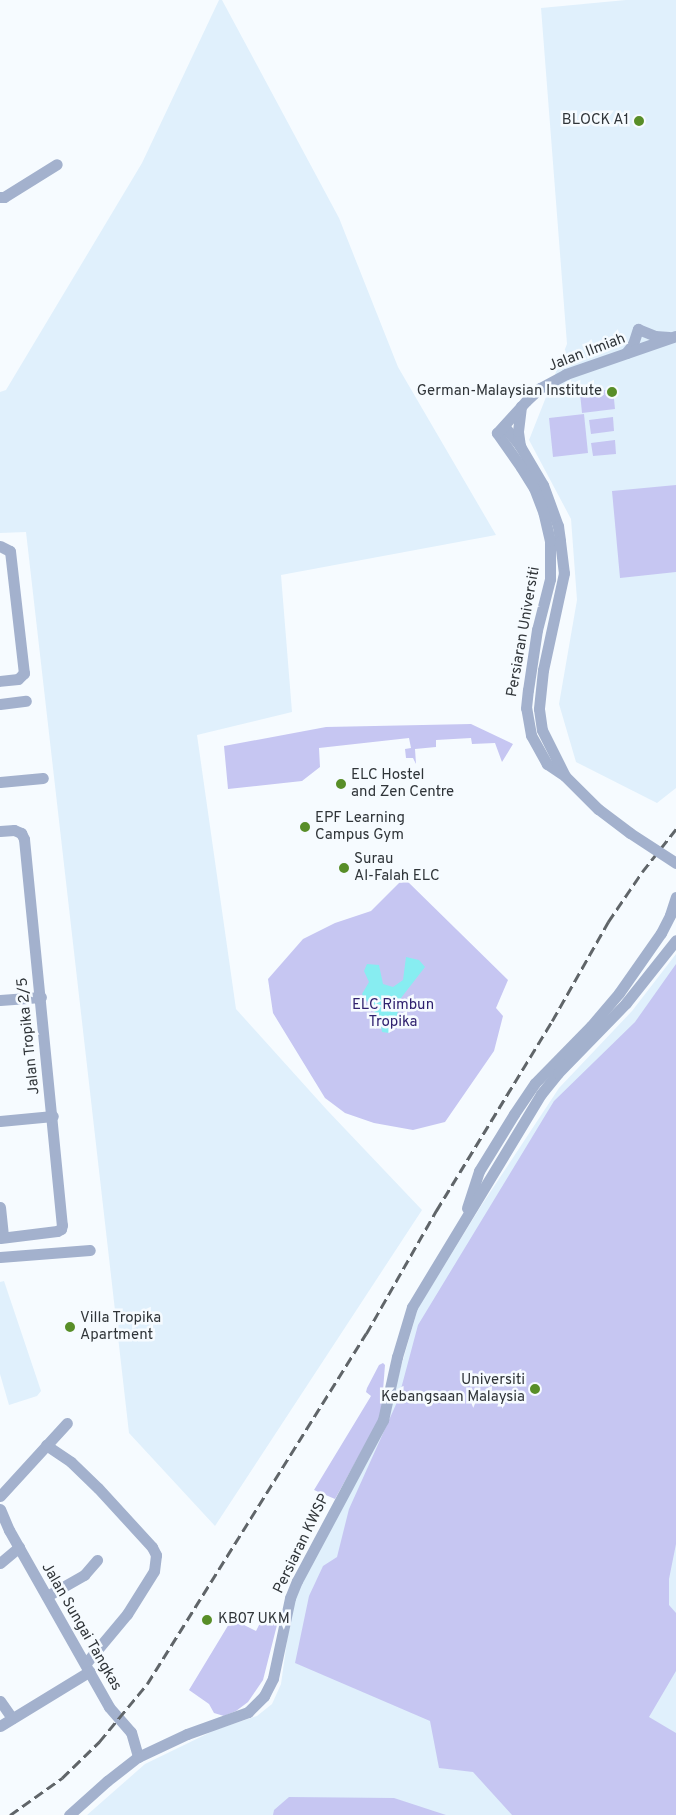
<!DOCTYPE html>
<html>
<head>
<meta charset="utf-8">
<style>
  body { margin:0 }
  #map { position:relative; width:676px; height:1815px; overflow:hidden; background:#f6fbff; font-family:Overpass,sans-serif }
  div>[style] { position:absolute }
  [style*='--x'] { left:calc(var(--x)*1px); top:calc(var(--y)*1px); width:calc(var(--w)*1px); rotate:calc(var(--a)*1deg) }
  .built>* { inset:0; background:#e0f0fc }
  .green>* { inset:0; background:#c6c6f2 }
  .water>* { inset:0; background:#87edf1 }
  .minor>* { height:11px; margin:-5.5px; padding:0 5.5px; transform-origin:5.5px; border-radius:5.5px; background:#a3b1cd }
  .rail>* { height:2.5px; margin-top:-1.25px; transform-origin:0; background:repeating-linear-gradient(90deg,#606569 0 10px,transparent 0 15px) }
  .minor-bridge>* { height:11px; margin:-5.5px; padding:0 5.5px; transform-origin:5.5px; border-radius:5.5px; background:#a3b1cd }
  .dots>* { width:14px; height:14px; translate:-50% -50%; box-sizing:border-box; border:2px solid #f6fbff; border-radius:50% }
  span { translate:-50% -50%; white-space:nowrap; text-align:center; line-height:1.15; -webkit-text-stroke:5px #f6fbff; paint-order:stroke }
  .poi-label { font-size:15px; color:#303539 }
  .right { translate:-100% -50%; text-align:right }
  .left { translate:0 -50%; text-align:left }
  .street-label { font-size:15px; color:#303539 }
  .park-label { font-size:15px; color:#30226f }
</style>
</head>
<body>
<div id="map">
  <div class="built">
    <i style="clip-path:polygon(219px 0,222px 0,339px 218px,398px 367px,496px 535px,281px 575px,292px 712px,197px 735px,236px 1009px,327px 1110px,422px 1210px,215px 1526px,129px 1433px,26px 532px,0 533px,0 392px,6px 390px,142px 163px)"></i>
    <i style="clip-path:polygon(626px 0,676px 0,676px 788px,657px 803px,576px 762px,559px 704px,577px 600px,571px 519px,529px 440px,567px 344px,541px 8px)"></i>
    <i style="clip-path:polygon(676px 954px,676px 1815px,87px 1815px,145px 1764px,215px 1730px,257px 1716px,272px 1704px,281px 1684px,292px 1605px,307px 1572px,370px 1457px,385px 1422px,418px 1308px,481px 1206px,559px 1088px,632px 1011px)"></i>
    <i style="clip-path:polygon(4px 1281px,41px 1391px,37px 1396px,9px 1405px,0 1374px,0 1282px)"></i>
  </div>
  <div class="green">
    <i style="clip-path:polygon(613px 389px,615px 409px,582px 413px,580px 393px)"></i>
    <i style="clip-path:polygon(584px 414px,588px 453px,553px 457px,549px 418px)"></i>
    <i style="clip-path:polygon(613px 417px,614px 431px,591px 434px,589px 420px)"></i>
    <i style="clip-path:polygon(615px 440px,616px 454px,593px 456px,591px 443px)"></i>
    <i style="clip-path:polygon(676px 485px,676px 572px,620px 578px,612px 491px)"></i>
    <i style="clip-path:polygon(471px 724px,513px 744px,502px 762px,495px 743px,472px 744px,471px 738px,436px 740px,436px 747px,415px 749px,416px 764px,413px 758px,406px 758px,405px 749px,411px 748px,409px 738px,319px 748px,320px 767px,302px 781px,228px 789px,224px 746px,326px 727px)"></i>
    <i style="clip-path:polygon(404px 878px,508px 980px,496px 1008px,503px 1016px,494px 1051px,445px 1122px,413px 1130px,374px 1123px,345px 1113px,325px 1098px,273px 1013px,268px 979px,303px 939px,335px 923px,371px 911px)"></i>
    <i style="clip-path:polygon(676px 964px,676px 1544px,669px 1579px,669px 1605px,676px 1613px,676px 1671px,649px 1717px,676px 1733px,676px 1815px,512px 1815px,473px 1772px,439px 1768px,430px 1721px,295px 1663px,309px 1596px,323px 1566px,337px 1557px,349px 1509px,398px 1400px,418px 1325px,554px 1101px,635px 1022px)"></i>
    <i style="clip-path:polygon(383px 1363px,385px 1365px,381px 1416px,335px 1499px,314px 1490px,371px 1396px,366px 1392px,367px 1388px,379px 1365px)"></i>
    <i style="clip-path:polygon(232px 1619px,256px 1631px,261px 1621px,272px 1620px,277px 1625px,263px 1680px,248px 1702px,236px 1711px,224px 1716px,214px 1713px,209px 1704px,189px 1690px)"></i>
    <i style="clip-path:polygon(289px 1797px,394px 1798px,446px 1815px,273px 1815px,274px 1810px)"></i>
  </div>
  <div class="water">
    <i style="clip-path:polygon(406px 957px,419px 960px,425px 967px,401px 998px,395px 1024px,389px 1033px,382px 1032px,380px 1020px,362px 994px,369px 982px,364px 971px,367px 964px,379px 965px,383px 984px,393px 987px,403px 980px)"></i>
  </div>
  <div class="minor">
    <i style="--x:0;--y:197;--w:4;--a:0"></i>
    <i style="--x:4;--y:197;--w:62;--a:-31.9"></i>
    <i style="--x:626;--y:353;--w:11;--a:-52"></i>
    <i style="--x:633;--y:344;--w:16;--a:-72"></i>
    <i style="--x:638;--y:329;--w:18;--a:22"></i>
    <i style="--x:655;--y:336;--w:14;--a:4"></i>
    <i style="--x:504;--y:426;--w:26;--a:51"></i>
    <i style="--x:520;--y:446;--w:45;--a:59.5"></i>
    <i style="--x:543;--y:485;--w:44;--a:69.9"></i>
    <i style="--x:558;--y:526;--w:15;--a:82"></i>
    <i style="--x:560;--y:541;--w:32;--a:83"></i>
    <i style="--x:564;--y:573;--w:99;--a:102.2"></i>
    <i style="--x:543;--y:670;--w:39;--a:96"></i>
    <i style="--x:539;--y:709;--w:21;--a:82"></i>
    <i style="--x:542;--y:730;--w:51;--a:63.4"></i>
    <i style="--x:520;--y:446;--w:15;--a:-98"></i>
    <i style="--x:518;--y:431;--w:25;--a:-83"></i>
    <i style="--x:0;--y:546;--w:11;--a:27"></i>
    <i style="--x:10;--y:551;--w:123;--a:83.5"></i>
    <i style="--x:24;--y:673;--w:8;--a:135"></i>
    <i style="--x:18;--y:679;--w:18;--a:174"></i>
    <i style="--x:0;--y:704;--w:26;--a:-7"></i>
    <i style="--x:0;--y:782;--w:43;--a:-5.3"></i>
    <i style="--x:0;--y:831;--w:14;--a:-4"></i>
    <i style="--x:14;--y:830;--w:8;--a:23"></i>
    <i style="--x:21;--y:833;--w:7;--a:63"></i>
    <i style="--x:24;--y:839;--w:388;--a:84.4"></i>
    <i style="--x:62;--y:1225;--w:4;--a:104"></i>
    <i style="--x:61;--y:1229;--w:4;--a:153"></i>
    <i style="--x:57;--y:1231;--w:57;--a:173"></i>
    <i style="--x:630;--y:833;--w:40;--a:-143"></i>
    <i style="--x:598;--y:809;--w:47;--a:-135"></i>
    <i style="--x:565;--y:776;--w:22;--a:-146"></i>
    <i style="--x:547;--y:764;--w:33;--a:-119"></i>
    <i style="--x:531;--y:735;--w:27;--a:-100"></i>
    <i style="--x:526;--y:708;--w:18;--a:-84"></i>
    <i style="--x:528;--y:690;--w:61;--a:-81.5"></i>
    <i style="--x:537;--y:630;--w:53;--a:-75.7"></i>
    <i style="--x:550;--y:579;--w:38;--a:-90"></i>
    <i style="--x:550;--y:541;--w:28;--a:-103"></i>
    <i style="--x:544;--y:514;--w:28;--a:-111"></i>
    <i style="--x:534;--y:488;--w:25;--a:-122"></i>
    <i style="--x:521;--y:467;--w:42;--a:-125.2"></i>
    <i style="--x:497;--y:433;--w:43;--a:-47.8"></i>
    <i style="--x:526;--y:401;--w:19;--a:-43"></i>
    <i style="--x:540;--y:388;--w:30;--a:-28"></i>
    <i style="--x:566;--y:374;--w:116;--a:-19.1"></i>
    <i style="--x:0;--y:1000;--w:41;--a:-4.2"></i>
    <i style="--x:0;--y:1121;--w:53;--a:-5.4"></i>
    <i style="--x:0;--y:1207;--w:30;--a:84"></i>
    <i style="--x:467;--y:1208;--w:39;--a:-72"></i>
    <i style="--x:479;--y:1171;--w:67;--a:-58.4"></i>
    <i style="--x:514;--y:1114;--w:37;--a:-56"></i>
    <i style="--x:535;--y:1083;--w:80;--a:-45.5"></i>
    <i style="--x:591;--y:1026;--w:43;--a:-49.7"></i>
    <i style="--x:619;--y:993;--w:73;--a:-55"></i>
    <i style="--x:661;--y:933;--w:20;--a:-63"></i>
    <i style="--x:670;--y:915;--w:19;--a:-72"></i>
    <i style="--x:0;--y:1257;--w:90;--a:-4.4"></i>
    <i style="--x:46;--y:1445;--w:30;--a:34"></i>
    <i style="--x:71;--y:1462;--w:37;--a:44"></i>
    <i style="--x:98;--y:1488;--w:80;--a:47.5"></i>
    <i style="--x:152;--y:1547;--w:9;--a:63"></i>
    <i style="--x:156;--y:1555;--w:16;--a:97"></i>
    <i style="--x:154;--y:1571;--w:51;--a:122.1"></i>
    <i style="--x:127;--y:1614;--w:64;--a:129.9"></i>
    <i style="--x:0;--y:1496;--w:99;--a:-47.5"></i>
    <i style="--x:0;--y:1509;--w:23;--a:67"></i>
    <i style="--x:9;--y:1530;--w:203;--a:60.5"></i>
    <i style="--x:109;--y:1707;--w:33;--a:49"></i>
    <i style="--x:131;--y:1732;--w:26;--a:74"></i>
    <i style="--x:0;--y:1563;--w:25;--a:-40"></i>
    <i style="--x:47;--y:1596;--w:43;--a:-29.6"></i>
    <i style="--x:84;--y:1575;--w:20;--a:-49"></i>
    <i style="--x:0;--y:1701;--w:21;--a:55"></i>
    <i style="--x:0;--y:1726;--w:105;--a:-31.4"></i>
    <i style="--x:69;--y:1815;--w:51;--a:-41.8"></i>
    <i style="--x:107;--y:1781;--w:39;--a:-38"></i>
    <i style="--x:138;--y:1757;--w:54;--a:-25.1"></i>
    <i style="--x:187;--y:1734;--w:65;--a:-19.8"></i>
    <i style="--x:248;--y:1712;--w:23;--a:-45"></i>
    <i style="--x:264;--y:1696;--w:20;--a:-63"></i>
    <i style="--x:273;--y:1678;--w:82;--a:-78"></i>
    <i style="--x:290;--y:1598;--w:18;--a:-68"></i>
    <i style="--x:297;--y:1581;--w:183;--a:-61.9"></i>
    <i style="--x:383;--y:1420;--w:65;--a:-77.5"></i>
    <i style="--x:397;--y:1357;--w:52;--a:-73.3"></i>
    <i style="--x:412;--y:1307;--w:249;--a:-58.8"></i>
    <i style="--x:541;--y:1094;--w:27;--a:-51"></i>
    <i style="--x:558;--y:1073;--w:98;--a:-45.8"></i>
    <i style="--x:626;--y:1003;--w:80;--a:-51.6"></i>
  </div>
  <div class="rail">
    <i style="--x:10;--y:1815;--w:64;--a:-35.4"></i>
    <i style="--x:62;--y:1778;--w:52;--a:-44.2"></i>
    <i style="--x:99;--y:1742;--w:75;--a:-50.4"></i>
    <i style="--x:147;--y:1684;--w:413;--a:-58"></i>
    <i style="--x:366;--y:1334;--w:142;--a:-60.4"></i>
    <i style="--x:436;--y:1211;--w:223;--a:-58.6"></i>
    <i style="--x:552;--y:1021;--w:114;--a:-60.5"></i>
    <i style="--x:608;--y:922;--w:60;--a:-55.8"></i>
    <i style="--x:642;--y:872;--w:55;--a:-51.7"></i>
  </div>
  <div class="minor-bridge">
    <i style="--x:630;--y:833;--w:55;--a:33.1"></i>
  </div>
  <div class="dots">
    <i style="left:639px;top:121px;background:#588e28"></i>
    <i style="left:612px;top:392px;background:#588e28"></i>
    <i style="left:341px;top:784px;background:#588e28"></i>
    <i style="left:305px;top:827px;background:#588e28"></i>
    <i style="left:344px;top:868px;background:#588e28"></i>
    <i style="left:70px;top:1327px;background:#588e28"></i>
    <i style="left:535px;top:1389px;background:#588e28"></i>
    <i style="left:207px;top:1620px;background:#588e28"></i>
  </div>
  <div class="poi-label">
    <span class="right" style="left:629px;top:121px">BLOCK A1</span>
    <span class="right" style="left:602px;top:392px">German-Malaysian Institute</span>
    <span class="left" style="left:351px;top:784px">ELC Hostel<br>and Zen Centre</span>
    <span class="left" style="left:315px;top:827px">EPF Learning<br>Campus Gym</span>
    <span class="left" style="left:354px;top:868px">Surau<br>Al-Falah ELC</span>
    <span class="left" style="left:80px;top:1327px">Villa Tropika<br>Apartment</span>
    <span class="right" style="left:525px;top:1389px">Universiti<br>Kebangsaan Malaysia</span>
    <span class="left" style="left:218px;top:1620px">KB07 UKM</span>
  </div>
  <div class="street-label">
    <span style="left:587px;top:353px;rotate:-21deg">Jalan Ilmiah</span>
    <span style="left:524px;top:632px;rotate:-80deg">Persiaran Universiti</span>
    <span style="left:29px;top:1036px;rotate:-96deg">Jalan Tropika 2/5</span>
    <span style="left:302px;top:1544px;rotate:-64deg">Persiaran KWSP</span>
    <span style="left:81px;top:1627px;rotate:60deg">Jalan Sungai Tangkas</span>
  </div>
  <div class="park-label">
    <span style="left:393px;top:1014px">ELC Rimbun<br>Tropika</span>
  </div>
</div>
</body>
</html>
